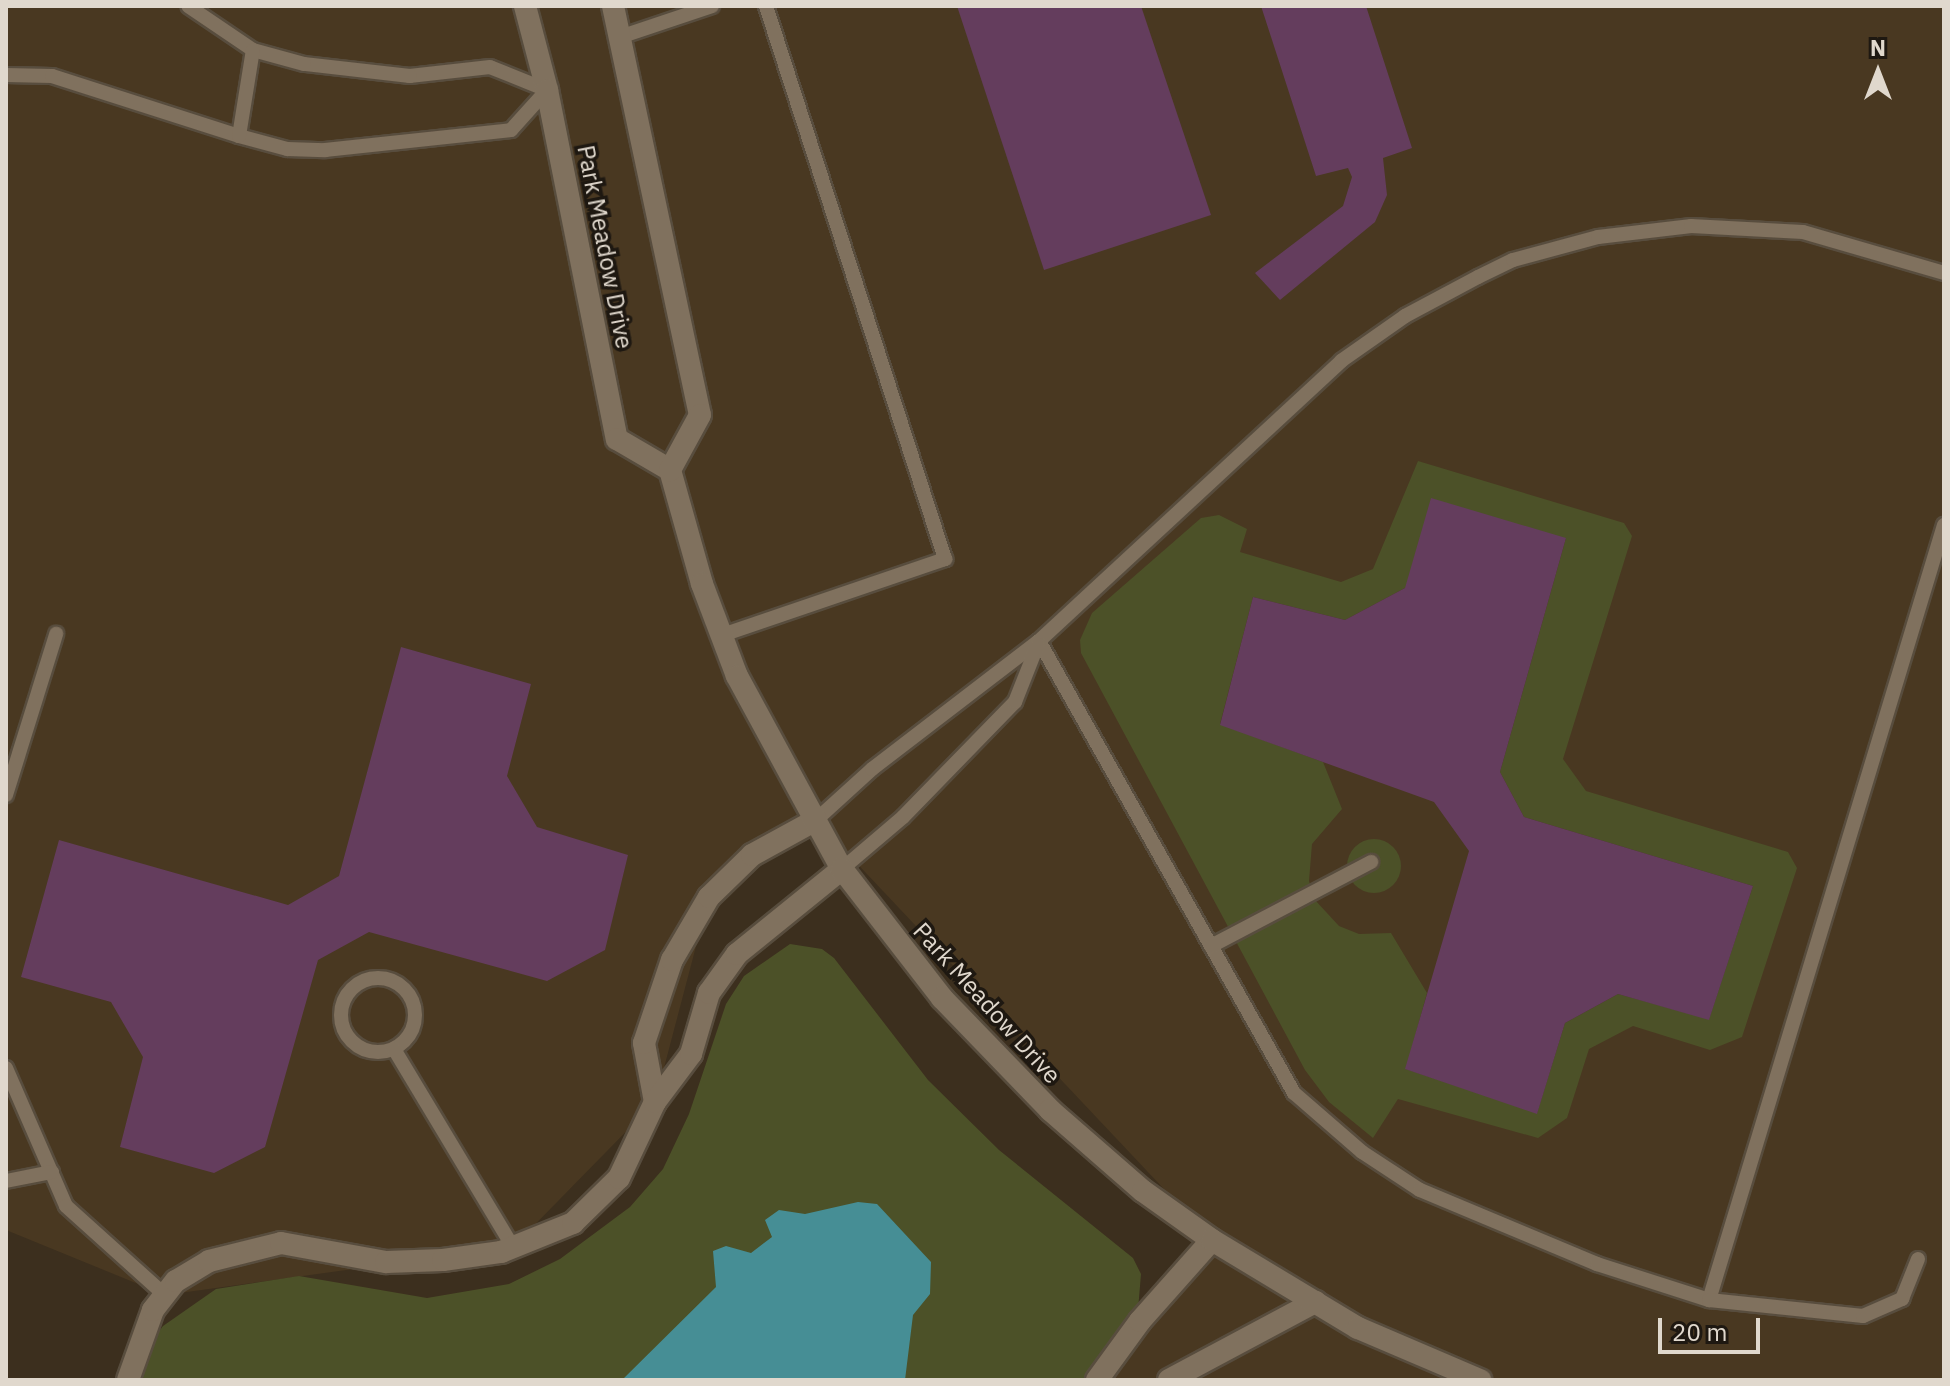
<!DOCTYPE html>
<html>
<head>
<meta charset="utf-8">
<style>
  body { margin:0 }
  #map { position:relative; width:1950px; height:1386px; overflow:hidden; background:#3c2f1e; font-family:"IBM Plex Sans",sans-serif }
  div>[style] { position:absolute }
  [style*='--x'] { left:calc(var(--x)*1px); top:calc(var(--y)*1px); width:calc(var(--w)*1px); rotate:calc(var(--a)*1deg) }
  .built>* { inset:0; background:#493821 }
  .green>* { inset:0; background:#4c5128 }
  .round { border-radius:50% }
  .water>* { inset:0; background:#468e95 }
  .building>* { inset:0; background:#643d5d }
  .roads { filter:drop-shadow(2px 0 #584d3e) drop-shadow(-2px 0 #584d3e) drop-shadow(0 2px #584d3e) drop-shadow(0 -2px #584d3e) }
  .service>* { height:14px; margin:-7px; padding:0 7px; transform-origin:7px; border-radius:7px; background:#80715e }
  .service>.ring { margin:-7px; padding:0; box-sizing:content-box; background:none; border:14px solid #80715e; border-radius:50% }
  .minor>* { height:22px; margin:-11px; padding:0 11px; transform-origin:11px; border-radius:11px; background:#80715e }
  .tertiary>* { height:22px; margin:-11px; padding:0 11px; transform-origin:11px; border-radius:11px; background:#80715e }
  span { translate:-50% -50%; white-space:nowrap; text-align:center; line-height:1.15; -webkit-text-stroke:7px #1e1811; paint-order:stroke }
  .street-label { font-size:24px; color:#e0d8cd }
  .frame { position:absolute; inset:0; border:8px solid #e0d8cd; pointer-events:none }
  .north { position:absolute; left:1838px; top:32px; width:80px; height:80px; -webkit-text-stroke:6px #1e1811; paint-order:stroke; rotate:0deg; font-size:22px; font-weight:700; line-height:32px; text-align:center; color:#e0d8cd }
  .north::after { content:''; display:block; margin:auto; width:28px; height:36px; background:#e0d8cd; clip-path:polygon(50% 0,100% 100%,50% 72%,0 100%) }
  .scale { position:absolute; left:1658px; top:1318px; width:102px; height:36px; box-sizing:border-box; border:4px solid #e0d8cd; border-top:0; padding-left:10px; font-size:24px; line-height:28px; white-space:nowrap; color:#e0d8cd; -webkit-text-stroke:6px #1e1811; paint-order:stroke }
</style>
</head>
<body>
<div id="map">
  <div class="built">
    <i style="clip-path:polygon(6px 6px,1944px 6px,1944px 1380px,1110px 1380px,1212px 1240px,816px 820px,709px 897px,655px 1102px,513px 1247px,165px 1295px,6px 1230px)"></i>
  </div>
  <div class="green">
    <i style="clip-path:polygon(evenodd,1418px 461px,1624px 523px,1632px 536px,1563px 759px,1586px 791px,1788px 852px,1797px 868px,1742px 1037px,1710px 1050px,1633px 1026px,1589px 1049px,1567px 1118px,1538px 1138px,1398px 1099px,1373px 1138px,1329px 1102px,1305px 1070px,1081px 653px,1080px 640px,1092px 613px,1201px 518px,1219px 515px,1247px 529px,1240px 552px,1341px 582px,1373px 569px,1418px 461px,1566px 538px,1500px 772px,1524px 817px,1753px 886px,1709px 1019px,1618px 994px,1565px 1023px,1537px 1113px,1406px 1069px,1427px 993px,1391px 933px,1359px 934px,1339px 926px,1315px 900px,1309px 881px,1312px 844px,1342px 809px,1323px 762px,1220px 724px,1253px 597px,1345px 620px,1405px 588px,1566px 538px)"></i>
    <i class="round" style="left:1347px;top:839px;width:54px;height:54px"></i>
    <i style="clip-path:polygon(790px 944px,822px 949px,834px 958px,928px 1080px,999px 1150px,1133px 1258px,1141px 1274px,1138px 1310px,1085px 1380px,137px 1380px,150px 1343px,163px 1326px,216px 1289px,299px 1276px,427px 1298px,509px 1284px,560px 1259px,630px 1207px,663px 1169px,689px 1114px,726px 1004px,744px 976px)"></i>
  </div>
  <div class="water">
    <i style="clip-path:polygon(858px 1202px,877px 1204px,931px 1262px,930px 1294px,913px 1315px,905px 1380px,622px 1380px,716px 1287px,713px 1251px,726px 1246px,751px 1253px,772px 1237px,765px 1220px,779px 1210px,805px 1214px)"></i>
  </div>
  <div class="building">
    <i style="clip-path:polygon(957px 6px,1141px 6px,1211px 215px,1044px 270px)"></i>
    <i style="clip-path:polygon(1261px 6px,1366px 6px,1412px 148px,1383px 158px,1387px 195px,1375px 222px,1280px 300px,1255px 273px,1343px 206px,1352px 177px,1348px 168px,1316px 176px)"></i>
    <i style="clip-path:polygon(1431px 498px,1566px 538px,1500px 772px,1524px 817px,1753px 886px,1709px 1020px,1618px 994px,1565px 1023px,1537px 1114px,1405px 1069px,1469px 851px,1434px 802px,1220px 725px,1253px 597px,1345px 620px,1405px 588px)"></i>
    <i style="clip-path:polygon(401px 647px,531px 684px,507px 776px,537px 827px,628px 855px,605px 950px,547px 981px,369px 932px,318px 960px,265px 1147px,214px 1173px,120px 1147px,143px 1057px,111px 1002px,21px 977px,59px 840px,288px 905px,339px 876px)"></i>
  </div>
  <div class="roads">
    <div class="service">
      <i style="--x:620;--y:37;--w:97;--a:-18.6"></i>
      <i style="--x:6;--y:75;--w:46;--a:1.2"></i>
      <i style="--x:52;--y:76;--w:196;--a:17.8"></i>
      <i style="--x:239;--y:136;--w:50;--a:15.2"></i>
      <i style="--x:287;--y:149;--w:38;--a:2"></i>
      <i style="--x:325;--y:150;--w:187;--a:-6.1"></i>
      <i style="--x:511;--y:130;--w:54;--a:-48"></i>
      <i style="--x:547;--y:90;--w:61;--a:-158"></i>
      <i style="--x:490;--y:67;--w:81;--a:173.6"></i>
      <i style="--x:410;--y:76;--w:107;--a:-173.5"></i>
      <i style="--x:304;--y:64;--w:53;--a:-164.6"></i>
      <i style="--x:253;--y:50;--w:78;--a:-145.9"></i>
      <i style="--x:239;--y:136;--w:87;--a:-80.8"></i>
      <i style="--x:722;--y:635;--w:236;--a:-18.8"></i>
      <i style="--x:945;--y:559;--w:581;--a:-107.94"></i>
      <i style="--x:1039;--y:641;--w:519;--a:60.57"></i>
      <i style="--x:1294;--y:1093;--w:90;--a:40.9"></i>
      <i style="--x:1362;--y:1152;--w:69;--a:33.2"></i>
      <i style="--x:1420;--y:1190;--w:192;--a:22.7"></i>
      <i style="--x:1597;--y:1264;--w:118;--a:17.8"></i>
      <i style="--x:1709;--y:1300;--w:810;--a:-73.13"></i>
      <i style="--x:6;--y:795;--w:169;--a:-72.7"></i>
      <i style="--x:816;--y:820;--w:76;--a:-42.3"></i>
      <i style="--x:872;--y:769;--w:210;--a:-37.5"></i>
      <i style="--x:1039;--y:641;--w:412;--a:-42.8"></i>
      <i style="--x:1341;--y:361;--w:78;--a:-35.1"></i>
      <i style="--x:1405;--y:316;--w:83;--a:-28.1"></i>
      <i style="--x:1478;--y:277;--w:39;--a:-26"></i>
      <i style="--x:1513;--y:260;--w:88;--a:-15.1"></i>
      <i style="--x:1598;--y:237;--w:94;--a:-6.7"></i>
      <i style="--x:1691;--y:226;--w:112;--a:3.1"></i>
      <i style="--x:1803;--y:232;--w:147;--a:16.2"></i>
      <i style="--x:842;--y:869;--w:80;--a:-40.4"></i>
      <i style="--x:903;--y:817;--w:161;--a:-45.8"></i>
      <i style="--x:1015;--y:702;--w:62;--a:-68.4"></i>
      <i style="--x:1211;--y:946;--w:181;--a:-27.7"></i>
      <i class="ring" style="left:341px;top:978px;width:60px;height:60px"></i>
      <i style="--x:394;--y:1049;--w:231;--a:59"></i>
      <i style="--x:6;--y:1068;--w:150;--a:66.5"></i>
      <i style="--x:66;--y:1206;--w:133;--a:42"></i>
      <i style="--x:6;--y:1181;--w:47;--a:-11.1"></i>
      <i style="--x:1709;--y:1300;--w:155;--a:5.9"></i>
      <i style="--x:1863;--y:1316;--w:43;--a:-23.6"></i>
      <i style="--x:1902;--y:1299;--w:43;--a:-68.2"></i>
    </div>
    <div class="minor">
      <i style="--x:655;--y:1102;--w:60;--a:-100.6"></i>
      <i style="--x:644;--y:1043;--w:88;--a:-71.4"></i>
      <i style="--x:672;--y:960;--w:73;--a:-59.6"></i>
      <i style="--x:709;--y:897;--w:60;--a:-44.3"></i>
      <i style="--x:752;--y:855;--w:73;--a:-28.7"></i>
      <i style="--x:128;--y:1380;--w:74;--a:-70.3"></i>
      <i style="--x:153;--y:1310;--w:37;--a:-52"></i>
      <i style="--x:176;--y:1281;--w:39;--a:-31"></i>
      <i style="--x:209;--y:1261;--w:74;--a:-14"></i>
      <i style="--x:281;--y:1243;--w:107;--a:10.3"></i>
      <i style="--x:386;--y:1262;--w:57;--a:-2"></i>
      <i style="--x:443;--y:1260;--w:59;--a:-7.9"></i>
      <i style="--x:501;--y:1252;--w:78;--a:-21.9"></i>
      <i style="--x:573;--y:1223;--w:64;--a:-44.4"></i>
      <i style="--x:619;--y:1178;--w:84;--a:-64.7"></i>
      <i style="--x:655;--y:1102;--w:60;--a:-53.1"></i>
      <i style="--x:691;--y:1054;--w:64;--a:-73.6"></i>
      <i style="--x:709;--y:993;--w:48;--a:-54.3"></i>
      <i style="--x:737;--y:954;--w:135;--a:-39"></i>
      <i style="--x:1097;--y:1380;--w:73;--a:-53.9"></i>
      <i style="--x:1140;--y:1321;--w:108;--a:-48.4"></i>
      <i style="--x:1169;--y:1380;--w:166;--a:-28.1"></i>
    </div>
    <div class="tertiary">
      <i style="--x:525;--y:6;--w:87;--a:75.3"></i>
      <i style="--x:547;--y:90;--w:356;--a:78.7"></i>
      <i style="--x:617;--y:439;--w:61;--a:30.3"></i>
      <i style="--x:670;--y:470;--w:118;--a:74.3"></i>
      <i style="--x:702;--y:584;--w:98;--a:69.2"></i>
      <i style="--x:737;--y:676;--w:220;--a:61.5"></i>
      <i style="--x:842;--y:869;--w:163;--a:52.2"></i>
      <i style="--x:942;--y:998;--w:156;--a:46"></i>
      <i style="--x:1050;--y:1110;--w:123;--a:41.1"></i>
      <i style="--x:1143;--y:1191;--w:85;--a:35.4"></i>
      <i style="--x:1212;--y:1240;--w:170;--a:31.1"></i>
      <i style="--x:1358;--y:1328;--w:133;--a:23.1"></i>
      <i style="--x:613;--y:6;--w:418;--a:78"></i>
      <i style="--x:700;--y:415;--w:63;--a:118.6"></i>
    </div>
  </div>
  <div class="street-label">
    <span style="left:605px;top:247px;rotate:79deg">Park Meadow Drive</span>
    <span style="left:987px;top:1003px;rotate:48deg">Park Meadow Drive</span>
  </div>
  <div class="frame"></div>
  <div class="north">N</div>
  <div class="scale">20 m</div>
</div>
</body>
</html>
